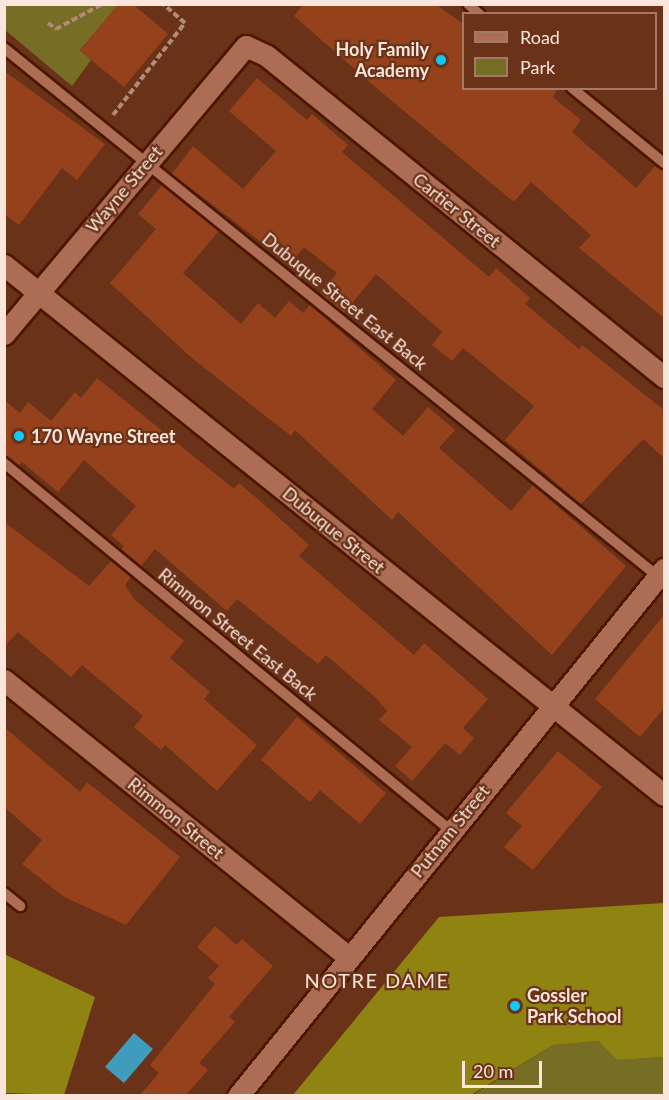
<!DOCTYPE html>
<html>
<head>
<meta charset="utf-8">
<style>
  body { margin:0 }
  #map { position:relative; width:669px; height:1100px; overflow:hidden; background:#6a3219; font-family:Lato,sans-serif }
  div>[style] { position:absolute }
  [style*='--x'] { left:calc(var(--x)*1px); top:calc(var(--y)*1px); width:calc(var(--w)*1px); rotate:calc(var(--a)*1deg) }
  .green>* { inset:0; background:#766e25 }
  .forest>* { inset:0; background:#8f8412 }
  .water>* { inset:0; background:#3f9dbb }
  .building>* { inset:0; background:#95421c }
  .path>* { height:4px; margin-top:-2px; transform-origin:0; background:repeating-linear-gradient(90deg,#b18a78 0 6px,transparent 0 9px) }
  .roads { filter:drop-shadow(2px 0 #4c1600) drop-shadow(-2px 0 #4c1600) drop-shadow(0 2px #4c1600) drop-shadow(0 -2px #4c1600) }
  .lane>* { height:10px; margin:-5px; padding:0 5px; transform-origin:5px; border-radius:5px; background:#ac6d54 }
  .street>* { height:21px; margin:-10.5px; padding:0 10.5px; transform-origin:10.5px; border-radius:10.5px; background:#ac6d54 }
  .dots>* { width:16px; height:16px; translate:-50% -50%; box-sizing:border-box; border:3px solid #6a3219; border-radius:50% }
  span { translate:-50% -50%; white-space:nowrap; text-align:center; line-height:1.15; -webkit-text-stroke:4.5px #6a3219; paint-order:stroke }
  .poi-label { font-size:18px; color:#fbe6dd; font-weight:700 }
  .right { translate:-100% -50%; text-align:right }
  .left { translate:0 -50%; text-align:left }
  .street-label { font-size:18px; color:#fbe6dd }
  .neighbourhood-label { font-size:20px; color:#fbe6dd; letter-spacing:1.5px }
  .frame { position:absolute; inset:0; border:6px solid #fbe6dd; pointer-events:none }
  .legend { position:absolute; left:462px; top:12px; width:195px; height:78px; box-sizing:border-box; background:#6a3219; border:2px solid #a47a67; margin:0; padding:8px 10px; list-style:none; font-size:18px; color:#fbe6dd }
  .legend li { display:flex; align-items:center; gap:12px; height:30px }
  .legend b { width:30px; border:2px solid #a47a67 }
  .scale { position:absolute; left:462px; top:1061px; width:80px; height:27px; box-sizing:border-box; border:3px solid #fbe6dd; border-top:0; padding-left:8px; font-size:18px; line-height:21px; white-space:nowrap; color:#fbe6dd; -webkit-text-stroke:4px #6a3219; paint-order:stroke }
</style>
</head>
<body>
<div id="map">
  <div class="green">
    <i style="clip-path:polygon(4px 5px,118px 5px,80px 50px,91px 60px,72px 86px,5px 30px)"></i>
    <i style="clip-path:polygon(598px 1041px,617px 1060px,664px 1057px,664px 1095px,471px 1096px,553px 1045px)"></i>
  </div>
  <div class="forest">
    <i style="clip-path:polygon(664px 903px,664px 1057px,617px 1060px,598px 1041px,553px 1045px,471px 1095px,293px 1095px,439px 917px)"></i>
    <i style="clip-path:polygon(4px 954px,95px 997px,64px 1095px,5px 1093px)"></i>
  </div>
  <div class="water">
    <i style="clip-path:polygon(134px 1033px,153px 1049px,124px 1083px,105px 1067px)"></i>
  </div>
  <div class="building">
    <i style="clip-path:polygon(118px 4px,133px 4px,168px 34px,124px 87px,80px 51px)"></i>
    <i style="clip-path:polygon(303px 4px,435px 4px,464px 24px,464px 88px,558px 88px,553px 97px,581px 120px,572px 132px,636px 188px,655px 166px,664px 170px,664px 318px,579px 248px,591px 235px,531px 182px,514px 202px,381px 92px,294px 16px)"></i>
    <i style="clip-path:polygon(4px 71px,105px 144px,77px 180px,62px 168px,19px 225px,4px 214px)"></i>
    <i style="clip-path:polygon(257px 78px,307px 120px,312px 114px,348px 145px,342px 152px,489px 277px,496px 268px,530px 298px,525px 304px,579px 349px,582px 345px,664px 410px,664px 458px,643px 439px,581px 504px,505px 440px,534px 406px,463px 348px,452px 361px,432px 345px,442px 332px,376px 274px,344px 313px,320px 294px,337px 273px,304px 247px,290px 264px,172px 174px,193px 146px,243px 189px,276px 151px,229px 111px)"></i>
    <i style="clip-path:polygon(162px 185px,219px 231px,183px 273px,241px 324px,258px 303px,275px 318px,289px 301px,303px 313px,310px 305px,396px 380px,372px 409px,403px 436px,428px 407px,455px 430px,439px 448px,511px 511px,533px 485px,626px 566px,552px 655px,398px 512px,392px 520px,295px 430px,291px 436px,193px 359px,110px 283px,156px 229px,138px 214px)"></i>
    <i style="clip-path:polygon(97px 378px,234px 489px,239px 483px,267px 507px,309px 545px,299px 556px,414px 655px,424px 643px,488px 699px,463px 728px,474px 738px,460px 755px,445px 743px,412px 781px,395px 766px,412px 747px,379px 720px,387px 711px,377px 699px,326px 655px,318px 664px,237px 599px,227px 611px,155px 549px,141px 566px,121px 549px,124px 546px,111px 535px,136px 506px,84px 460px,58px 492px,22px 462px,19px 466px,4px 456px,4px 400px,20px 413px,28px 402px,51px 421px,75px 392px,81px 398px)"></i>
    <i style="clip-path:polygon(4px 522px,89px 586px,111px 561px,131px 577px,125px 585px,135px 600px,184px 641px,170px 658px,210px 692px,204px 699px,257px 745px,217px 791px,165px 745px,161px 750px,134px 727px,143px 716px,82px 665px,71px 677px,18px 632px,4px 647px)"></i>
    <i style="clip-path:polygon(664px 615px,664px 708px,640px 737px,595px 699px)"></i>
    <i style="clip-path:polygon(297px 717px,386px 793px,360px 824px,320px 790px,310px 802px,261px 760px)"></i>
    <i style="clip-path:polygon(4px 727px,80px 792px,87px 782px,180px 857px,126px 925px,64px 897px,22px 864px,42px 840px,4px 807px)"></i>
    <i style="clip-path:polygon(558px 751px,602px 787px,533px 870px,504px 847px,522px 826px,506px 813px)"></i>
    <i style="clip-path:polygon(215px 926px,237px 945px,242px 939px,273px 966px,229px 1017px,235px 1022px,199px 1063px,208px 1070px,186px 1095px,140px 1095px,159px 1073px,150px 1065px,215px 984px,208px 978px,219px 966px,197px 947px)"></i>
  </div>
  <div class="path">
    <i style="--x:136;--y:4;--w:1;--a:0"></i>
    <i style="--x:48;--y:23;--w:10;--a:37"></i>
    <i style="--x:56;--y:29;--w:52;--a:-28.5"></i>
    <i style="--x:113;--y:115;--w:117;--a:-52"></i>
    <i style="--x:185;--y:23;--w:29;--a:-139"></i>
  </div>
  <div class="roads">
    <div class="lane">
      <i style="--x:468;--y:4;--w:15;--a:42"></i>
      <i style="--x:4;--y:48;--w:843;--a:38.94"></i>
      <i style="--x:572;--y:88;--w:119;--a:39.2"></i>
      <i style="--x:4;--y:463;--w:578;--a:39.45"></i>
      <i style="--x:4;--y:893;--w:21;--a:39"></i>
    </div>
    <div class="street">
      <i style="--x:4;--y:265;--w:846;--a:38.77"></i>
      <i style="--x:4;--y:334;--w:376;--a:-50"></i>
      <i style="--x:246;--y:46;--w:23;--a:25"></i>
      <i style="--x:267;--y:56;--w:511;--a:38.96"></i>
      <i style="--x:4;--y:680;--w:442;--a:38.8"></i>
      <i style="--x:238;--y:1096;--w:678;--a:-51.05"></i>
    </div>
  </div>
  <div class="dots">
    <i style="left:441px;top:60px;background:#0dcafa"></i>
    <i style="left:19px;top:436px;background:#0dcafa"></i>
    <i style="left:515px;top:1006px;background:#0dcafa"></i>
  </div>
  <div class="poi-label">
    <span class="right" style="left:429px;top:60px">Holy Family<br>Academy</span>
    <span class="left" style="left:31px;top:436px">170 Wayne Street</span>
    <span class="left" style="left:527px;top:1006px">Gossler<br>Park School</span>
  </div>
  <div class="street-label">
    <span style="left:124px;top:189px;rotate:-50deg">Wayne Street</span>
    <span style="left:457px;top:210px;rotate:39deg">Cartier Street</span>
    <span style="left:345px;top:301px;rotate:39deg">Dubuque Street East Back</span>
    <span style="left:334px;top:530px;rotate:39deg">Dubuque Street</span>
    <span style="left:238px;top:634px;rotate:39deg">Rimmon Street East Back</span>
    <span style="left:176px;top:818px;rotate:39deg">Rimmon Street</span>
    <span style="left:450px;top:831px;rotate:-51deg">Putnam Street</span>
  </div>
  <div class="neighbourhood-label">
    <span style="left:377px;top:980px">NOTRE DAME</span>
  </div>
  <div class="frame"></div>
  <ul class="legend">
  <li><b style="height:8px;background:#ac6d54"></b>Road</li>
  <li><b style="height:16px;background:#766e25"></b>Park</li>
  </ul>
  <div class="scale">20 m</div>
</div>
</body>
</html>
